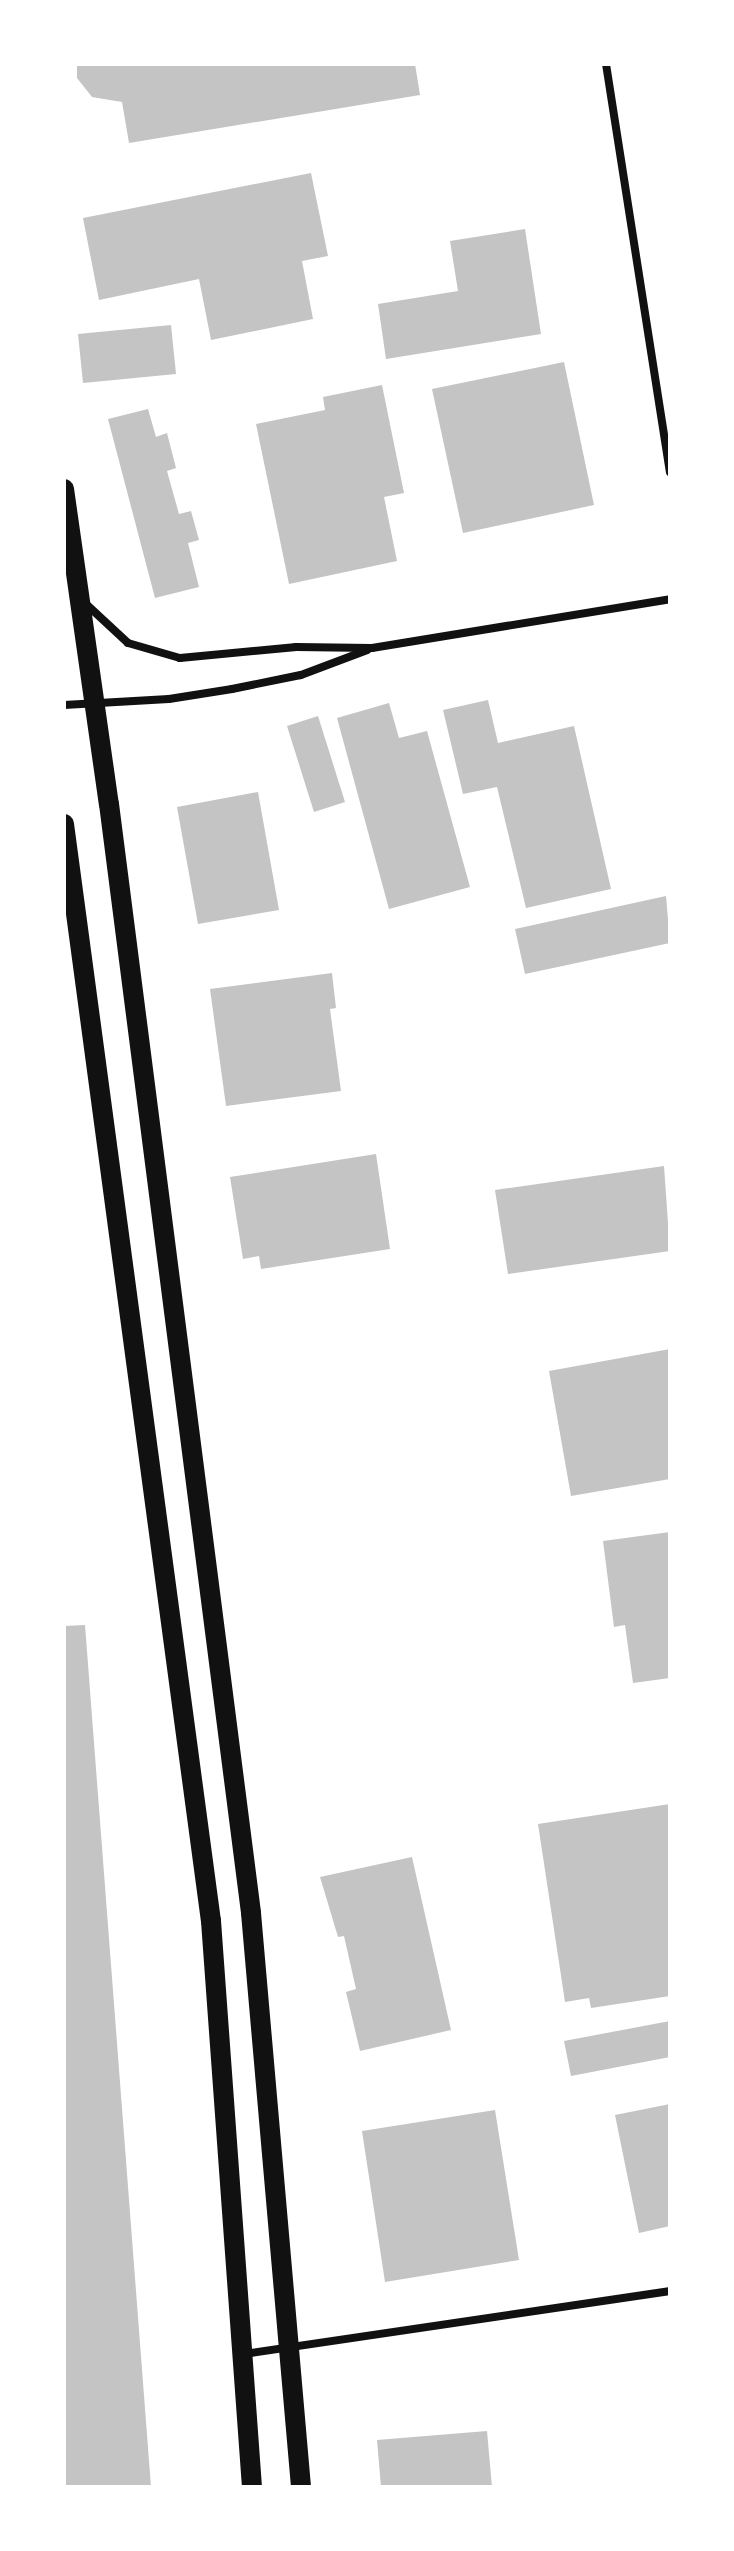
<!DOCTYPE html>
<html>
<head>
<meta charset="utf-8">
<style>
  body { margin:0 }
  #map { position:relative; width:734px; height:2551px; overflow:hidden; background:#fff; font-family:"DejaVu Sans",sans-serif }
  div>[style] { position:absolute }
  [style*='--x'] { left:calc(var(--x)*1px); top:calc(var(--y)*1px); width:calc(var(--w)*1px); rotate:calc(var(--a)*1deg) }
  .building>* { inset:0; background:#c4c4c4 }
  .minor>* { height:8px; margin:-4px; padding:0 4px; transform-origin:4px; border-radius:4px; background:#111 }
  .primary>* { height:20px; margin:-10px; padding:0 10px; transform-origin:10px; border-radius:10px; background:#111 }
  span { translate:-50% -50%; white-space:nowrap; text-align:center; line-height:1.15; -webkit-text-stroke:6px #fff; paint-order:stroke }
  .frame { position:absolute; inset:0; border:66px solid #fff; pointer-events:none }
</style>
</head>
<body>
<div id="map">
  <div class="building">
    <i style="clip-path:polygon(77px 64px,415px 64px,420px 95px,129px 143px,122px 102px,92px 97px,77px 78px)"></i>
    <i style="clip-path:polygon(311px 173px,328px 256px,302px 261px,313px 319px,211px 340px,199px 279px,99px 300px,83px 218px)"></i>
    <i style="clip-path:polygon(525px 229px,541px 334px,386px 359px,378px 304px,458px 291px,450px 241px)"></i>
    <i style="clip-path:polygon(171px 325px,176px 374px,83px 383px,78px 334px)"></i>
    <i style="clip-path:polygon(564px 362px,594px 505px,463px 533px,432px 389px)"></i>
    <i style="clip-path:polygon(382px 385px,404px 493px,384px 497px,397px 561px,289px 584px,256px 424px,325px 410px,323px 397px)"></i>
    <i style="clip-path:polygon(148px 409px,156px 437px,167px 433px,176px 468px,167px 471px,179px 514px,191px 511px,199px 540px,188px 543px,199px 587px,155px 598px,108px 419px)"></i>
    <i style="clip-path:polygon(488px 700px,498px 743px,574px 726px,611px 889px,526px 908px,497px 787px,463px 794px,443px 710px)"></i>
    <i style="clip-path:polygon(389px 703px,399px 738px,427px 731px,470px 887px,389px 909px,337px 718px)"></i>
    <i style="clip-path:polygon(318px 716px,345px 802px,314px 812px,287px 726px)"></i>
    <i style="clip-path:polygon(258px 792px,279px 910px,198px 924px,177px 807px)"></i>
    <i style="clip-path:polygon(666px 896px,670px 943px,525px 974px,515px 929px)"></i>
    <i style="clip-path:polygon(332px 973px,336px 1008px,330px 1009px,341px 1091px,226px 1106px,210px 989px)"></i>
    <i style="clip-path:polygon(376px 1154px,390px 1249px,261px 1269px,259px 1256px,243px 1259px,230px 1177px)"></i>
    <i style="clip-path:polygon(664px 1166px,670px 1251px,508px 1274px,495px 1190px)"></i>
    <i style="clip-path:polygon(670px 1349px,670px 1479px,571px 1496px,549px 1371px)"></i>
    <i style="clip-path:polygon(670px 1532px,670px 1678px,633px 1683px,625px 1625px,614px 1627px,603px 1541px)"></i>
    <i style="clip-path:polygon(85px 1625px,151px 2487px,64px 2487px,64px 1626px)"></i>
    <i style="clip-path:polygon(670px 1804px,670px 1996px,591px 2008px,589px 1998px,565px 2002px,538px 1824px)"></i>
    <i style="clip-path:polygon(412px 1857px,451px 2030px,360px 2051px,346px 1992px,356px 1989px,344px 1936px,338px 1937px,320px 1877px)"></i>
    <i style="clip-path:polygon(670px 2021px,670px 2057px,571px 2076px,564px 2041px)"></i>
    <i style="clip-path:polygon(670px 2104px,670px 2226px,639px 2233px,615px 2115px)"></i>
    <i style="clip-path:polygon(495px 2110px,519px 2260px,385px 2282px,362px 2131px)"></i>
    <i style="clip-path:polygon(487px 2431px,492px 2487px,381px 2487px,377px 2440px)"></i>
  </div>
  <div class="minor">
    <i style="--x:606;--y:64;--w:413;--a:81.1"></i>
    <i style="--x:86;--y:604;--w:57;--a:42.9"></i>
    <i style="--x:128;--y:643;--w:54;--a:16.1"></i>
    <i style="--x:180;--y:658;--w:117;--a:-5.4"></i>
    <i style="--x:296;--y:647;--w:76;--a:0.8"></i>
    <i style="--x:372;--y:648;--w:302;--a:-9.3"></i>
    <i style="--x:64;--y:705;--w:105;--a:-3.3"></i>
    <i style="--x:169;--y:699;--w:64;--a:-9"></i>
    <i style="--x:232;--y:689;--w:70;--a:-11.5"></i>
    <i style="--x:301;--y:675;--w:71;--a:-20.7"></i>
    <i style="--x:244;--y:2354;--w:431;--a:-8.4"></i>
  </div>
  <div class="primary">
    <i style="--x:64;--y:489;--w:318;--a:81.9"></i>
    <i style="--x:109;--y:804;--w:1118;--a:82.7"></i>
    <i style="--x:251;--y:1913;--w:576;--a:85.02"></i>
    <i style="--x:64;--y:824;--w:1107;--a:82.37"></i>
    <i style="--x:211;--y:1921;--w:567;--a:85.86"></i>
  </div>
  <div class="frame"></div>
</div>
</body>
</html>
